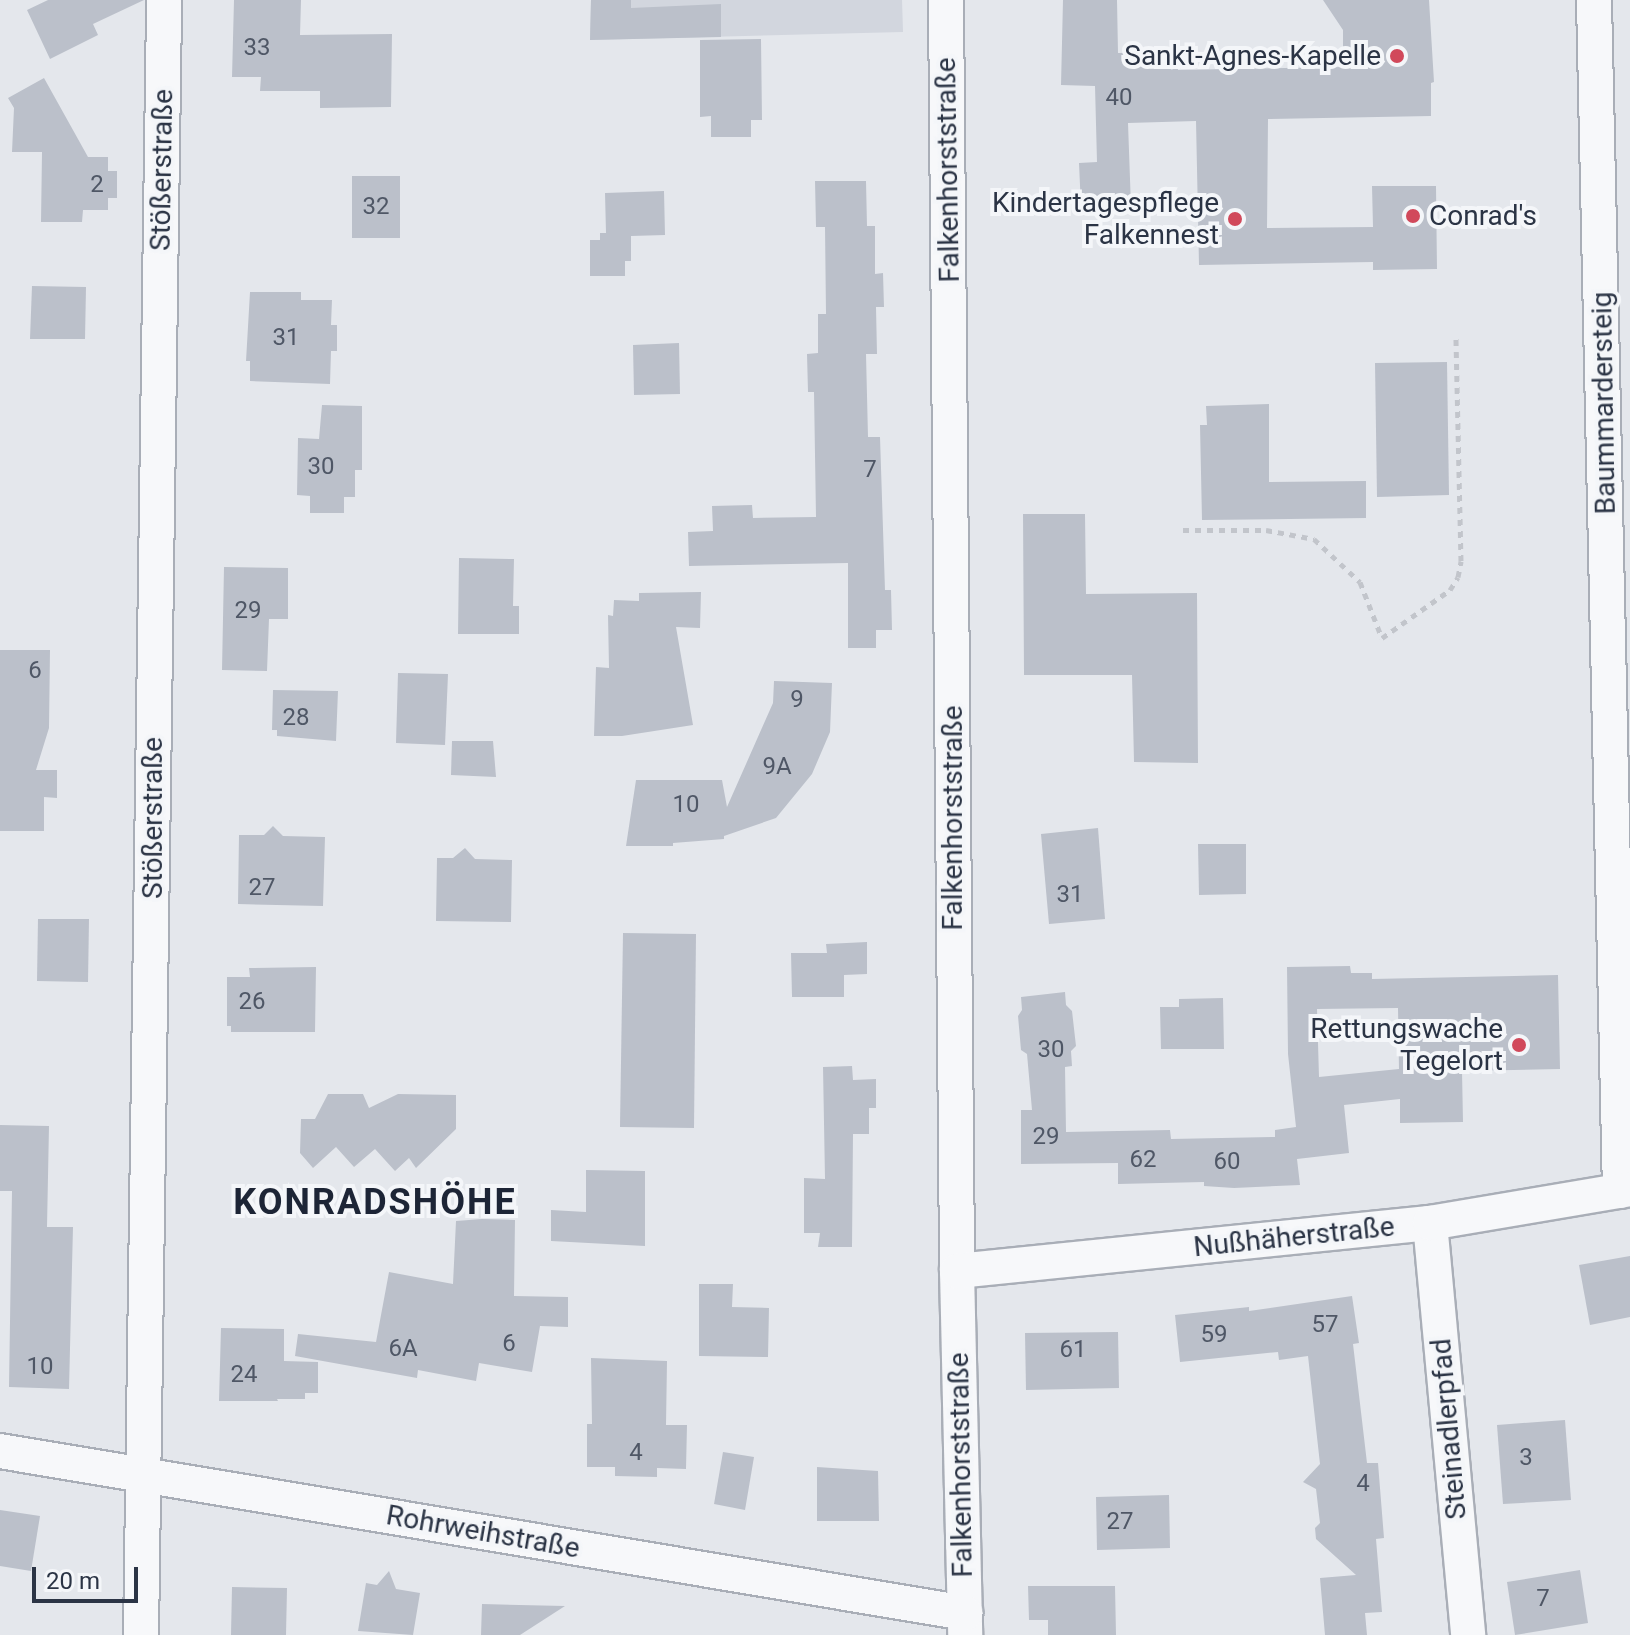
<!DOCTYPE html>
<html>
<head>
<meta charset="utf-8">
<style>
  body { margin:0 }
  #map { position:relative; width:1630px; height:1635px; overflow:hidden; background:#e4e7ec; font-family:Roboto,sans-serif }
  div>[style] { position:absolute }
  [style*='--x'] { left:calc(var(--x)*1px); top:calc(var(--y)*1px); width:calc(var(--w)*1px); rotate:calc(var(--a)*1deg) }
  .built>* { inset:0; background:#d2d6de }
  .building>* { inset:0; background:#bbc0ca }
  .path>* { height:5px; margin-top:-2.5px; transform-origin:0; background:repeating-linear-gradient(90deg,#c2c5cb 0 6px,transparent 0 12px) }
  .roads { filter:drop-shadow(2px 0 #a9aeb7) drop-shadow(-2px 0 #a9aeb7) drop-shadow(0 2px #a9aeb7) drop-shadow(0 -2px #a9aeb7) }
  .minor>* { height:34px; margin:-17px; padding:0 17px; transform-origin:17px; border-radius:17px; background:#f7f8fa }
  .dots>* { width:22px; height:22px; translate:-50% -50%; box-sizing:border-box; border:4px solid #f4f6f9; border-radius:50% }
  span { translate:-50% -50%; white-space:nowrap; text-align:center; line-height:1.15; -webkit-text-stroke:8px #f4f6f9; paint-order:stroke }
  .number-label { font-size:24px; color:#4f5766 }
  .number-label span { -webkit-text-stroke-width:0 }
  .poi-label { font-size:28px; color:#2b3445 }
  .right { translate:-100% -50%; text-align:right }
  .left { translate:0 -50%; text-align:left }
  .street-label { font-size:28px; color:#2b3445 }
  .district-label { font-size:36px; color:#1d2536; font-weight:700; letter-spacing:2px }
  .scale { position:absolute; left:32px; top:1567px; width:106px; height:36px; box-sizing:border-box; border:4px solid #2b3445; border-top:0; padding-left:10px; font-size:24px; line-height:28px; white-space:nowrap; color:#2b3445; -webkit-text-stroke:6px #f4f6f9; paint-order:stroke }
</style>
</head>
<body>
<div id="map">
  <div class="built">
    <i style="clip-path:polygon(591px 0,902px 0,903px 32px,590px 40px)"></i>
  </div>
  <div class="building">
    <i style="clip-path:polygon(48px 0,144px 0,93px 24px,98px 35px,50px 59px,27px 10px)"></i>
    <i style="clip-path:polygon(234px 0,301px 0,300px 35px,392px 34px,391px 107px,320px 108px,320px 91px,260px 91px,261px 77px,232px 77px)"></i>
    <i style="clip-path:polygon(591px 0,631px 0,631px 8px,721px 4px,721px 37px,590px 40px)"></i>
    <i style="clip-path:polygon(1063px 0,1117px 0,1118px 53px,1178px 52px,1178px 70px,1343px 67px,1343px 30px,1323px 0,1429px 0,1434px 82px,1431px 83px,1431px 116px,1268px 119px,1267px 228px,1373px 227px,1372px 186px,1436px 186px,1437px 269px,1373px 270px,1373px 262px,1199px 265px,1196px 121px,1128px 123px,1131px 207px,1081px 208px,1079px 163px,1097px 162px,1095px 86px,1061px 85px)"></i>
    <i style="clip-path:polygon(761px 39px,762px 120px,751px 120px,751px 137px,711px 137px,711px 116px,700px 117px,700px 40px)"></i>
    <i style="clip-path:polygon(44px 78px,88px 157px,108px 157px,108px 171px,117px 171px,117px 198px,108px 198px,108px 210px,83px 210px,82px 222px,41px 222px,42px 152px,12px 152px,14px 108px,8px 98px)"></i>
    <i style="clip-path:polygon(352px 176px,400px 176px,400px 238px,352px 238px)"></i>
    <i style="clip-path:polygon(815px 181px,866px 181px,867px 226px,875px 226px,875px 274px,883px 273px,884px 307px,876px 307px,877px 354px,866px 354px,868px 437px,880px 437px,885px 590px,891px 590px,892px 630px,876px 630px,876px 648px,848px 648px,848px 563px,689px 566px,688px 532px,713px 531px,712px 506px,752px 505px,753px 518px,816px 517px,814px 392px,808px 392px,807px 354px,818px 353px,818px 314px,826px 314px,825px 227px,816px 227px)"></i>
    <i style="clip-path:polygon(664px 191px,665px 235px,631px 236px,631px 261px,625px 261px,625px 276px,590px 276px,590px 240px,600px 240px,600px 233px,606px 233px,605px 193px)"></i>
    <i style="clip-path:polygon(32px 286px,86px 287px,85px 339px,30px 339px)"></i>
    <i style="clip-path:polygon(250px 292px,301px 292px,301px 300px,332px 300px,331px 325px,337px 325px,337px 351px,331px 351px,330px 384px,250px 381px,250px 361px,246px 361px)"></i>
    <i style="clip-path:polygon(679px 343px,680px 394px,634px 395px,633px 345px)"></i>
    <i style="clip-path:polygon(1447px 362px,1449px 495px,1377px 497px,1375px 363px)"></i>
    <i style="clip-path:polygon(1269px 404px,1269px 482px,1366px 481px,1366px 518px,1202px 520px,1200px 425px,1207px 425px,1206px 406px)"></i>
    <i style="clip-path:polygon(322px 405px,362px 406px,362px 470px,355px 470px,355px 497px,344px 497px,344px 513px,310px 513px,310px 496px,297px 495px,298px 438px,319px 439px)"></i>
    <i style="clip-path:polygon(1023px 514px,1085px 514px,1086px 594px,1197px 593px,1198px 763px,1134px 762px,1132px 675px,1024px 675px)"></i>
    <i style="clip-path:polygon(459px 558px,514px 559px,513px 606px,519px 606px,519px 634px,458px 634px)"></i>
    <i style="clip-path:polygon(224px 567px,288px 568px,288px 619px,269px 619px,267px 671px,222px 670px)"></i>
    <i style="clip-path:polygon(701px 592px,700px 628px,676px 627px,693px 725px,622px 736px,594px 736px,596px 667px,609px 668px,608px 615px,613px 616px,614px 600px,639px 601px,639px 593px)"></i>
    <i style="clip-path:polygon(0 650px,50px 650px,49px 728px,36px 770px,57px 770px,57px 798px,44px 797px,44px 831px,0 831px)"></i>
    <i style="clip-path:polygon(398px 673px,448px 674px,445px 745px,396px 743px)"></i>
    <i style="clip-path:polygon(774px 681px,832px 683px,830px 732px,812px 774px,776px 818px,724px 836px,724px 839px,673px 843px,673px 846px,626px 846px,636px 780px,722px 780px,727px 807px,773px 703px)"></i>
    <i style="clip-path:polygon(273px 690px,338px 691px,336px 741px,277px 736px,277px 730px,272px 730px)"></i>
    <i style="clip-path:polygon(452px 741px,493px 741px,496px 777px,451px 775px)"></i>
    <i style="clip-path:polygon(273px 826px,283px 836px,325px 837px,323px 906px,238px 904px,239px 835px,264px 835px)"></i>
    <i style="clip-path:polygon(1098px 828px,1105px 919px,1049px 924px,1041px 834px)"></i>
    <i style="clip-path:polygon(1198px 844px,1246px 844px,1246px 894px,1199px 895px)"></i>
    <i style="clip-path:polygon(465px 848px,475px 859px,512px 860px,511px 922px,436px 921px,437px 858px,453px 858px)"></i>
    <i style="clip-path:polygon(38px 919px,89px 919px,88px 982px,37px 981px)"></i>
    <i style="clip-path:polygon(623px 933px,696px 934px,694px 1128px,620px 1127px)"></i>
    <i style="clip-path:polygon(867px 942px,867px 974px,844px 975px,844px 997px,792px 997px,791px 953px,827px 953px,826px 944px)"></i>
    <i style="clip-path:polygon(evenodd,1350px 966px,1351px 973px,1372px 973px,1372px 979px,1558px 975px,1560px 1069px,1462px 1071px,1463px 1122px,1400px 1123px,1400px 1099px,1344px 1105px,1349px 1153px,1297px 1159px,1300px 1185px,1234px 1188px,1204px 1186px,1204px 1182px,1118px 1184px,1118px 1163px,1021px 1164px,1021px 1110px,1032px 1110px,1027px 1054px,1021px 1050px,1018px 1016px,1022px 1010px,1021px 997px,1065px 992px,1066px 1005px,1072px 1011px,1076px 1046px,1071px 1051px,1072px 1066px,1065px 1067px,1066px 1132px,1170px 1130px,1171px 1139px,1275px 1137px,1275px 1130px,1296px 1127px,1288px 1054px,1287px 967px,1350px 966px,1398px 1008px,1399px 1069px,1319px 1077px,1317px 1009px,1398px 1008px)"></i>
    <i style="clip-path:polygon(316px 967px,315px 1032px,231px 1032px,231px 1026px,227px 1026px,227px 977px,250px 977px,249px 968px)"></i>
    <i style="clip-path:polygon(1223px 998px,1224px 1049px,1161px 1049px,1160px 1007px,1179px 1007px,1179px 999px)"></i>
    <i style="clip-path:polygon(852px 1066px,853px 1080px,876px 1079px,876px 1108px,869px 1108px,869px 1134px,853px 1134px,852px 1247px,818px 1247px,820px 1233px,804px 1233px,804px 1178px,825px 1179px,823px 1067px)"></i>
    <i style="clip-path:polygon(328px 1094px,363px 1094px,369px 1108px,398px 1094px,456px 1095px,456px 1129px,416px 1168px,409px 1158px,395px 1171px,375px 1149px,354px 1167px,336px 1147px,313px 1168px,300px 1153px,301px 1119px,315px 1119px)"></i>
    <i style="clip-path:polygon(0 1125px,49px 1126px,47px 1227px,73px 1227px,69px 1389px,9px 1387px,12px 1191px,0 1191px)"></i>
    <i style="clip-path:polygon(586px 1170px,645px 1171px,645px 1246px,551px 1241px,551px 1210px,586px 1212px)"></i>
    <i style="clip-path:polygon(482px 1219px,515px 1220px,514px 1296px,568px 1297px,568px 1327px,540px 1326px,532px 1372px,479px 1363px,476px 1381px,418px 1370px,417px 1378px,295px 1356px,298px 1334px,376px 1342px,389px 1272px,453px 1284px,456px 1221px)"></i>
    <i style="clip-path:polygon(1630px 1256px,1630px 1317px,1590px 1325px,1579px 1265px)"></i>
    <i style="clip-path:polygon(699px 1284px,733px 1284px,732px 1307px,769px 1308px,768px 1357px,699px 1356px)"></i>
    <i style="clip-path:polygon(1352px 1296px,1359px 1343px,1353px 1344px,1367px 1463px,1378px 1463px,1384px 1538px,1376px 1539px,1382px 1612px,1365px 1613px,1367px 1635px,1325px 1635px,1320px 1578px,1356px 1575px,1316px 1539px,1315px 1528px,1320px 1523px,1316px 1489px,1303px 1482px,1320px 1464px,1308px 1356px,1279px 1360px,1278px 1352px,1180px 1362px,1175px 1315px,1249px 1307px,1249px 1311px)"></i>
    <i style="clip-path:polygon(221px 1328px,284px 1329px,284px 1361px,318px 1362px,318px 1393px,305px 1393px,305px 1399px,277px 1399px,278px 1401px,219px 1401px)"></i>
    <i style="clip-path:polygon(1118px 1332px,1119px 1388px,1026px 1390px,1025px 1333px)"></i>
    <i style="clip-path:polygon(591px 1358px,667px 1361px,666px 1425px,687px 1425px,686px 1469px,657px 1468px,657px 1477px,615px 1476px,615px 1467px,587px 1467px,587px 1424px,592px 1424px)"></i>
    <i style="clip-path:polygon(1565px 1420px,1571px 1500px,1503px 1504px,1497px 1425px)"></i>
    <i style="clip-path:polygon(723px 1452px,754px 1457px,745px 1510px,714px 1504px)"></i>
    <i style="clip-path:polygon(817px 1467px,878px 1471px,879px 1521px,817px 1521px)"></i>
    <i style="clip-path:polygon(1169px 1495px,1170px 1548px,1097px 1550px,1096px 1497px)"></i>
    <i style="clip-path:polygon(0 1510px,40px 1516px,31px 1571px,0 1566px)"></i>
    <i style="clip-path:polygon(1580px 1570px,1588px 1623px,1515px 1635px,1507px 1582px)"></i>
    <i style="clip-path:polygon(389px 1571px,396px 1589px,420px 1593px,413px 1635px,358px 1631px,366px 1583px,377px 1585px)"></i>
    <i style="clip-path:polygon(1028px 1586px,1115px 1586px,1116px 1635px,1048px 1635px,1048px 1620px,1029px 1620px)"></i>
    <i style="clip-path:polygon(232px 1587px,287px 1588px,286px 1635px,231px 1635px)"></i>
    <i style="clip-path:polygon(482px 1604px,565px 1606px,520px 1635px,481px 1635px)"></i>
  </div>
  <div class="path">
    <i style="--x:1183;--y:530;--w:83;--a:0"></i>
    <i style="--x:1266;--y:530;--w:49;--a:10.6"></i>
    <i style="--x:1314;--y:539;--w:63;--a:43.1"></i>
    <i style="--x:1360;--y:582;--w:60;--a:68.6"></i>
    <i style="--x:1382;--y:638;--w:83;--a:-35.2"></i>
    <i style="--x:1450;--y:590;--w:15;--a:-58"></i>
    <i style="--x:1458;--y:577;--w:16;--a:-79"></i>
    <i style="--x:1461;--y:561;--w:225;--a:-91.3"></i>
  </div>
  <div class="roads">
    <div class="minor">
      <i style="--x:946;--y:0;--w:1271;--a:89.5"></i>
      <i style="--x:957;--y:1271;--w:364;--a:88.7"></i>
      <i style="--x:1594;--y:0;--w:1191;--a:88.75"></i>
      <i style="--x:1430;--y:1223;--w:414;--a:84.7"></i>
      <i style="--x:957;--y:1271;--w:475;--a:-5.8"></i>
      <i style="--x:1430;--y:1223;--w:203;--a:-9.6"></i>
      <i style="--x:0;--y:1451;--w:979;--a:9.53"></i>
      <i style="--x:141;--y:1635;--w:1635;--a:-89.19"></i>
    </div>
  </div>
  <div class="dots">
    <i style="left:1397px;top:56px;background:#d1495b"></i>
    <i style="left:1413px;top:216px;background:#d1495b"></i>
    <i style="left:1235px;top:219px;background:#d1495b"></i>
    <i style="left:1519px;top:1045px;background:#d1495b"></i>
  </div>
  <div class="number-label">
    <span style="left:257px;top:48px">33</span>
    <span style="left:1119px;top:98px">40</span>
    <span style="left:97px;top:185px">2</span>
    <span style="left:376px;top:207px">32</span>
    <span style="left:286px;top:338px">31</span>
    <span style="left:321px;top:467px">30</span>
    <span style="left:870px;top:470px">7</span>
    <span style="left:248px;top:611px">29</span>
    <span style="left:35px;top:671px">6</span>
    <span style="left:797px;top:700px">9</span>
    <span style="left:296px;top:718px">28</span>
    <span style="left:777px;top:767px">9A</span>
    <span style="left:686px;top:805px">10</span>
    <span style="left:262px;top:888px">27</span>
    <span style="left:1070px;top:895px">31</span>
    <span style="left:252px;top:1002px">26</span>
    <span style="left:1051px;top:1050px">30</span>
    <span style="left:1046px;top:1137px">29</span>
    <span style="left:1143px;top:1160px">62</span>
    <span style="left:1227px;top:1162px">60</span>
    <span style="left:1325px;top:1325px">57</span>
    <span style="left:1214px;top:1335px">59</span>
    <span style="left:509px;top:1344px">6</span>
    <span style="left:403px;top:1349px">6A</span>
    <span style="left:1073px;top:1350px">61</span>
    <span style="left:40px;top:1367px">10</span>
    <span style="left:244px;top:1375px">24</span>
    <span style="left:636px;top:1453px">4</span>
    <span style="left:1526px;top:1458px">3</span>
    <span style="left:1363px;top:1484px">4</span>
    <span style="left:1120px;top:1522px">27</span>
    <span style="left:1543px;top:1599px">7</span>
  </div>
  <div class="poi-label">
    <span class="right" style="left:1381px;top:56px">Sankt-Agnes-Kapelle</span>
    <span class="right" style="left:1219px;top:219px">Kindertagespflege<br>Falkennest</span>
    <span class="left" style="left:1429px;top:216px">Conrad's</span>
    <span class="right" style="left:1503px;top:1045px">Rettungswache<br>Tegelort</span>
  </div>
  <div class="street-label">
    <span style="left:162px;top:170px;rotate:-89deg">Stößerstraße</span>
    <span style="left:948px;top:170px;rotate:-91deg">Falkenhorststraße</span>
    <span style="left:1604px;top:403px;rotate:-91deg">Baummardersteig</span>
    <span style="left:153px;top:818px;rotate:-90deg">Stößerstraße</span>
    <span style="left:953px;top:818px;rotate:-90deg">Falkenhorststraße</span>
    <span style="left:1294px;top:1237px;rotate:-6deg">Nußhäherstraße</span>
    <span style="left:1449px;top:1429px;rotate:-95deg">Steinadlerpfad</span>
    <span style="left:961px;top:1465px;rotate:-91deg">Falkenhorststraße</span>
    <span style="left:483px;top:1532px;rotate:10deg">Rohrweihstraße</span>
  </div>
  <div class="district-label">
    <span style="left:375px;top:1203px">KONRADSHÖHE</span>
  </div>
  <div class="scale">20 m</div>
</div>
</body>
</html>
